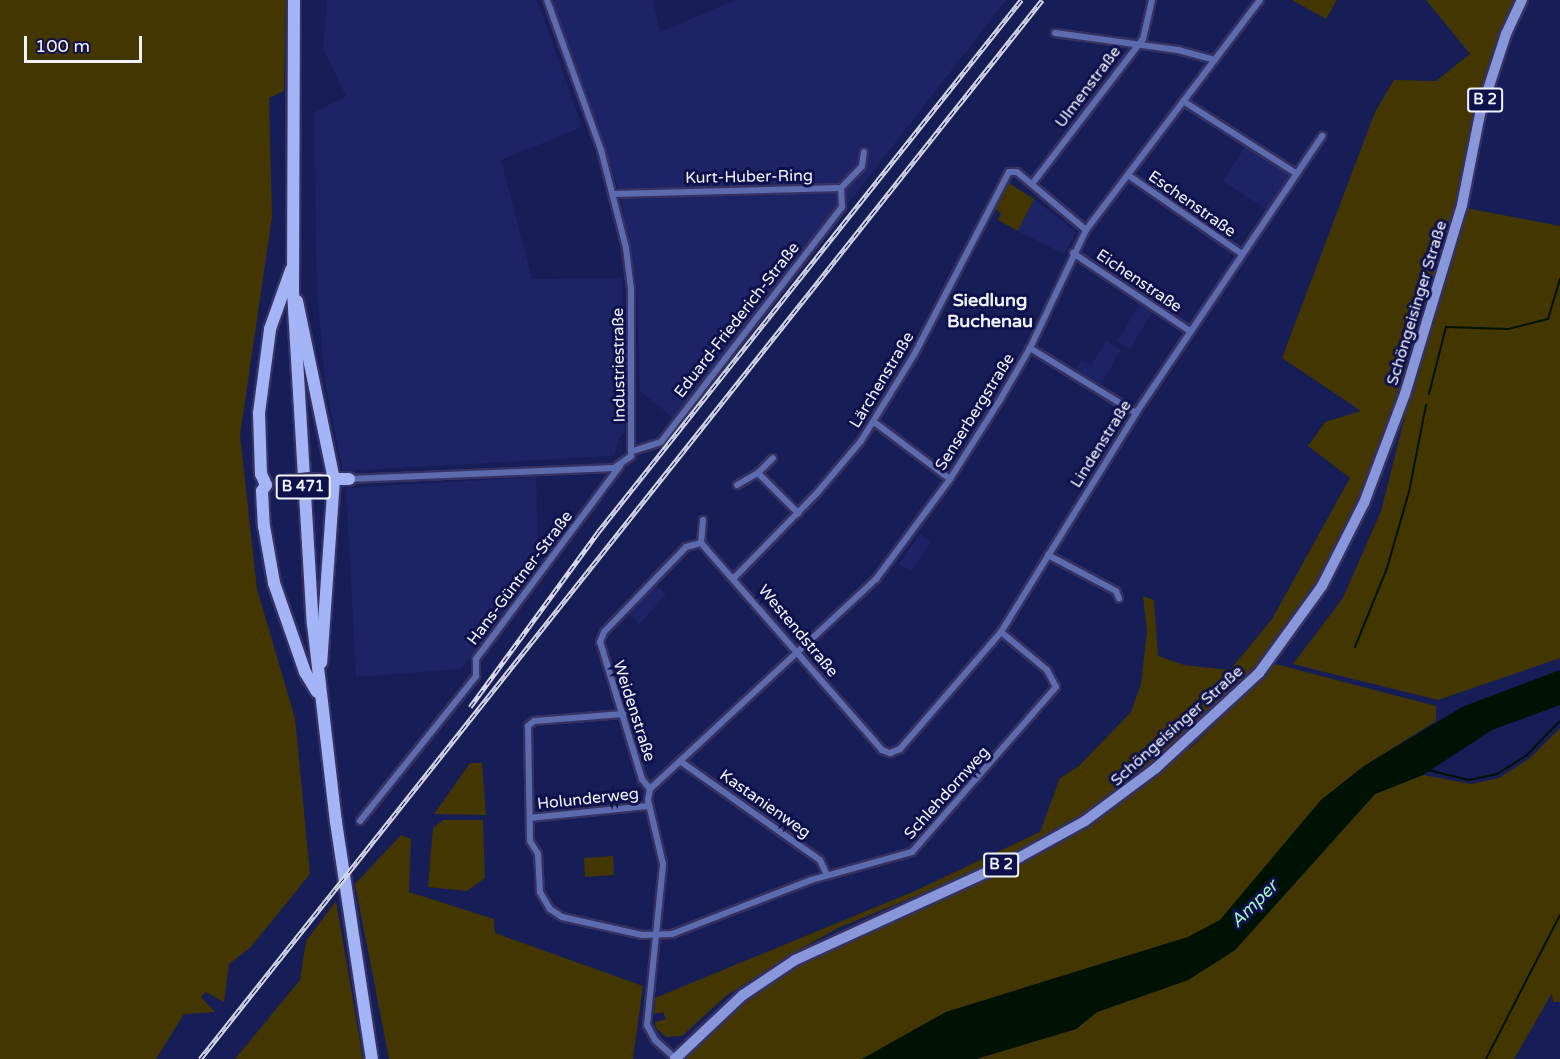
<!DOCTYPE html>
<html>
<head>
<meta charset="utf-8">
<style>
  body { margin:0 }
  #map { position:relative; width:1560px; height:1059px; overflow:hidden; background:#171d57; font-family:"Varela Round",sans-serif }
  div>[style] { position:absolute }
  [style*='--x'] { left:calc(var(--x)*1px); top:calc(var(--y)*1px); width:calc(var(--w)*1px); rotate:calc(var(--a)*1deg) }
  .built>* { inset:0; background:#1d2466 }
  .green>* { inset:0; background:#443601 }
  .water>* { inset:0; background:#001203 }
  .stream>* { height:2px; margin:-1px; padding:0 1px; transform-origin:1px; border-radius:1px; background:#001203 }
  .roads { filter:drop-shadow(2px 0 #353161) drop-shadow(-2px 0 #353161) drop-shadow(0 2px #353161) drop-shadow(0 -2px #353161) }
  .street>* { height:6px; margin:-3px; padding:0 3px; transform-origin:3px; border-radius:3px; background:#5c6bad }
  .primary>* { height:10px; margin:-5px; padding:0 5px; transform-origin:5px; border-radius:5px; background:#8797d9 }
  .highway>* { height:12px; margin:-6px; padding:0 6px; transform-origin:6px; border-radius:6px; background:#a3b5f6 }
  .rail>* { height:4.5px; margin-top:-2.25px; transform-origin:0; background:repeating-linear-gradient(90deg,#0f114c 0 7px,#d5d8e6 0 14px); box-sizing:border-box; border-block:2px solid #d5d8e6 }
  .bridges { filter:drop-shadow(2px 0 #353161) drop-shadow(-2px 0 #353161) drop-shadow(0 2px #353161) drop-shadow(0 -2px #353161) }
  .highway-bridge>* { height:12px; margin:-6px; padding:0 6px; transform-origin:6px; border-radius:6px; background:#a3b5f6 }
  span { translate:-50% -50%; white-space:nowrap; text-align:center; line-height:1.15; -webkit-text-stroke:6px #0f114c; paint-order:stroke }
  .shield-label span { padding:2px 4px; background:#0f114c; border:2px solid; border-radius:4px; -webkit-text-stroke-width:0 }
  .shield-label { font-size:15px; color:#f1f3fb; font-weight:700 }
  .street-label { font-size:16px; color:#f1f3fb }
  .neighbourhood-label { font-size:18px; color:#f1f3fb; font-weight:700 }
  .water-label { font-size:18px; color:#a5f5bc; font-style:italic }
  .scale { position:absolute; left:24px; top:36px; width:118px; height:27px; box-sizing:border-box; border:3px solid #f1f3fb; border-top:0; padding-left:8px; font-size:18px; line-height:21px; white-space:nowrap; color:#f1f3fb; -webkit-text-stroke:4px #0f114c; paint-order:stroke }
</style>
</head>
<body>
<div id="map">
  <div class="built">
    <i style="clip-path:polygon(327px 0,537px 0,582px 127px,501px 160px,532px 279px,622px 278px,625px 433px,619px 438px,614px 456px,343px 471px,325px 383px,317px 293px,314px 113px,346px 96px,323px 49px)"></i>
    <i style="clip-path:polygon(552px 0,653px 0,660px 32px,735px 0,1006px 0,678px 422px,640px 391px,636px 280px,619px 190px)"></i>
    <i style="clip-path:polygon(1245px 147px,1290px 176px,1267px 210px,1223px 181px)"></i>
    <i style="clip-path:polygon(1034px 199px,1076px 232px,1064px 254px,1018px 231px)"></i>
    <i style="clip-path:polygon(1139px 305px,1152px 312px,1130px 349px,1117px 341px)"></i>
    <i style="clip-path:polygon(1106px 341px,1121px 350px,1100px 386px,1075px 371px,1082px 360px,1091px 365px)"></i>
    <i style="clip-path:polygon(536px 477px,539px 563px,461px 669px,356px 677px,346px 488px)"></i>
    <i style="clip-path:polygon(920px 534px,931px 542px,911px 571px,899px 564px)"></i>
    <i style="clip-path:polygon(655px 584px,666px 595px,639px 624px,628px 613px)"></i>
  </div>
  <div class="green">
    <i style="clip-path:polygon(0 0,286px 0,284px 91px,269px 98px,272px 217px,240px 435px,257px 589px,295px 718px,310px 874px,251px 947px,229px 964px,224px 1002px,206px 992px,201px 997px,215px 1012px,184px 1014px,156px 1059px,0 1059px)"></i>
    <i style="clip-path:polygon(1292px 0,1337px 0,1326px 19px)"></i>
    <i style="clip-path:polygon(1426px 0,1518px 0,1501px 35px,1472px 125px,1458px 203px,1384px 434px,1357px 501px,1316px 585px,1267px 655px,1189px 733px,1117px 793px,1048px 836px,970px 874px,838px 928px,793px 953px,726px 996px,682px 1036px,666px 1037px,656px 1028px,655px 1022px,666px 1019px,663px 1012px,654px 1014px,655px 998px,917px 890px,1040px 832px,1060px 778px,1079px 766px,1131px 712px,1141px 684px,1147px 631px,1143px 596px,1154px 600px,1158px 656px,1184px 665px,1230px 670px,1272px 619px,1350px 478px,1308px 446px,1325px 422px,1361px 411px,1282px 358px,1375px 112px,1394px 80px,1436px 81px,1470px 54px)"></i>
    <i style="clip-path:polygon(1009px 183px,1034px 199px,1018px 231px,998px 220px,1001px 213px,995px 209px)"></i>
    <i style="clip-path:polygon(1466px 208px,1560px 226px,1560px 658px,1438px 700px,1293px 664px,1343px 598px,1381px 511px,1411px 392px)"></i>
    <i style="clip-path:polygon(1275px 664px,1436px 706px,1436px 721px,1364px 766px,1321px 800px,1220px 920px,1188px 937px,946px 1012px,862px 1059px,684px 1059px,736px 1009px,799px 966px,833px 947px,1055px 846px,1088px 827px,1195px 744px)"></i>
    <i style="clip-path:polygon(1560px 728px,1560px 1002px,1553px 1002px,1552px 993px,1514px 1059px,976px 1059px,1076px 1029px,1097px 1012px,1188px 980px,1235px 950px,1375px 794px,1423px 775px,1471px 784px,1499px 778px,1530px 758px)"></i>
    <i style="clip-path:polygon(470px 763px,482px 763px,486px 815px,434px 814px)"></i>
    <i style="clip-path:polygon(443px 820px,483px 820px,485px 878px,467px 891px,428px 887px,433px 828px)"></i>
    <i style="clip-path:polygon(401px 835px,411px 839px,409px 892px,494px 919px,495px 933px,643px 986px,633px 1059px,389px 1059px,355px 884px)"></i>
    <i style="clip-path:polygon(613px 856px,614px 875px,585px 877px,584px 858px)"></i>
    <i style="clip-path:polygon(336px 901px,363px 1059px,235px 1059px,300px 980px,306px 941px)"></i>
  </div>
  <div class="water">
    <i style="clip-path:polygon(1560px 670px,1560px 705px,1492px 730px,1423px 775px,1375px 794px,1235px 950px,1188px 980px,1097px 1012px,1076px 1029px,976px 1059px,862px 1059px,946px 1012px,1188px 937px,1220px 920px,1321px 800px,1364px 766px,1462px 707px)"></i>
  </div>
  <div class="stream">
    <i style="--x:1429;--y:394;--w:69;--a:-75.8"></i>
    <i style="--x:1446;--y:327;--w:62;--a:1.8"></i>
    <i style="--x:1508;--y:329;--w:41;--a:-14"></i>
    <i style="--x:1548;--y:319;--w:42;--a:-73.3"></i>
    <i style="--x:1355;--y:647;--w:85;--a:-67.9"></i>
    <i style="--x:1387;--y:568;--w:79;--a:-73.9"></i>
    <i style="--x:1409;--y:492;--w:89;--a:-78.9"></i>
    <i style="--x:1428;--y:770;--w:42;--a:13.7"></i>
    <i style="--x:1469;--y:780;--w:29;--a:-12"></i>
    <i style="--x:1497;--y:774;--w:36;--a:-32"></i>
    <i style="--x:1527;--y:755;--w:47;--a:-45.9"></i>
    <i style="--x:1486;--y:1059;--w:162;--a:-62.8"></i>
  </div>
  <div class="roads">
    <div class="street">
      <i style="--x:1055;--y:33;--w:124;--a:7.9"></i>
      <i style="--x:1178;--y:50;--w:38;--a:15"></i>
      <i style="--x:1183;--y:101;--w:135;--a:32.6"></i>
      <i style="--x:1128;--y:175;--w:139;--a:34.7"></i>
      <i style="--x:1032;--y:184;--w:183;--a:-52.6"></i>
      <i style="--x:1143;--y:39;--w:40;--a:-77"></i>
      <i style="--x:614;--y:194;--w:227;--a:-1.5"></i>
      <i style="--x:841;--y:188;--w:30;--a:-46"></i>
      <i style="--x:862;--y:166;--w:14;--a:-82"></i>
      <i style="--x:1073;--y:253;--w:141;--a:33.7"></i>
      <i style="--x:1030;--y:348;--w:124;--a:31.5"></i>
      <i style="--x:874;--y:422;--w:95;--a:36.9"></i>
      <i style="--x:633;--y:451;--w:29;--a:-18"></i>
      <i style="--x:661;--y:442;--w:297;--a:-52.4"></i>
      <i style="--x:842;--y:207;--w:19;--a:-93"></i>
      <i style="--x:758;--y:473;--w:21;--a:-45"></i>
      <i style="--x:349;--y:479;--w:265;--a:-2.4"></i>
      <i style="--x:614;--y:468;--w:21;--a:-35"></i>
      <i style="--x:631;--y:456;--w:167;--a:-90"></i>
      <i style="--x:631;--y:289;--w:41;--a:-97"></i>
      <i style="--x:626;--y:248;--w:101;--a:-104.3"></i>
      <i style="--x:601;--y:150;--w:159;--a:-109.8"></i>
      <i style="--x:737;--y:485;--w:24;--a:-30"></i>
      <i style="--x:758;--y:473;--w:57;--a:45"></i>
      <i style="--x:701;--y:543;--w:275;--a:48.8"></i>
      <i style="--x:882;--y:750;--w:9;--a:21"></i>
      <i style="--x:890;--y:753;--w:11;--a:-22"></i>
      <i style="--x:900;--y:749;--w:155;--a:-49.2"></i>
      <i style="--x:1001;--y:632;--w:257;--a:-58.3"></i>
      <i style="--x:1136;--y:413;--w:334;--a:-56.1"></i>
      <i style="--x:701;--y:543;--w:23;--a:-85"></i>
      <i style="--x:1048;--y:555;--w:77;--a:27.9"></i>
      <i style="--x:1116;--y:591;--w:8;--a:67"></i>
      <i style="--x:735;--y:577;--w:117;--a:-45.7"></i>
      <i style="--x:817;--y:493;--w:68;--a:-49.8"></i>
      <i style="--x:861;--y:441;--w:101;--a:-58.4"></i>
      <i style="--x:914;--y:355;--w:206;--a:-62.6"></i>
      <i style="--x:1009;--y:172;--w:8;--a:0"></i>
      <i style="--x:1017;--y:172;--w:90;--a:40"></i>
      <i style="--x:623;--y:714;--w:89;--a:175.5"></i>
      <i style="--x:534;--y:721;--w:8;--a:140"></i>
      <i style="--x:528;--y:726;--w:115;--a:89"></i>
      <i style="--x:530;--y:841;--w:15;--a:58"></i>
      <i style="--x:538;--y:854;--w:38;--a:87"></i>
      <i style="--x:540;--y:892;--w:20;--a:60"></i>
      <i style="--x:550;--y:909;--w:14;--a:34"></i>
      <i style="--x:562;--y:917;--w:82;--a:12.7"></i>
      <i style="--x:642;--y:935;--w:30;--a:-2"></i>
      <i style="--x:672;--y:934;--w:149;--a:-21.2"></i>
      <i style="--x:811;--y:880;--w:105;--a:-15.5"></i>
      <i style="--x:912;--y:852;--w:219;--a:-48.9"></i>
      <i style="--x:1056;--y:687;--w:19;--a:-118"></i>
      <i style="--x:1047;--y:670;--w:60;--a:-140.4"></i>
      <i style="--x:680;--y:761;--w:171;--a:35.3"></i>
      <i style="--x:820;--y:860;--w:17;--a:65"></i>
      <i style="--x:650;--y:789;--w:13;--a:-129"></i>
      <i style="--x:642;--y:779;--w:143;--a:-107"></i>
      <i style="--x:600;--y:642;--w:11;--a:-68"></i>
      <i style="--x:604;--y:632;--w:118;--a:-46"></i>
      <i style="--x:686;--y:547;--w:16;--a:-15"></i>
      <i style="--x:530;--y:818;--w:120;--a:-5.8"></i>
      <i style="--x:360;--y:821;--w:186;--a:-51.3"></i>
      <i style="--x:476;--y:676;--w:17;--a:-90"></i>
      <i style="--x:476;--y:659;--w:241;--a:-53.3"></i>
      <i style="--x:676;--y:1059;--w:28;--a:-138"></i>
      <i style="--x:655;--y:1040;--w:17;--a:-118"></i>
      <i style="--x:647;--y:1025;--w:162;--a:-84.3"></i>
      <i style="--x:663;--y:864;--w:66;--a:-103.2"></i>
      <i style="--x:648;--y:800;--w:11;--a:-80"></i>
      <i style="--x:650;--y:789;--w:309;--a:-42.9"></i>
      <i style="--x:876;--y:579;--w:124;--a:-53.5"></i>
      <i style="--x:950;--y:479;--w:93;--a:-57.7"></i>
      <i style="--x:1000;--y:400;--w:60;--a:-60"></i>
      <i style="--x:1030;--y:348;--w:131;--a:-64.6"></i>
      <i style="--x:1086;--y:230;--w:288;--a:-52.9"></i>
    </div>
    <div class="primary">
      <i style="--x:675;--y:1059;--w:93;--a:-43.3"></i>
      <i style="--x:743;--y:995;--w:63;--a:-33.9"></i>
      <i style="--x:795;--y:960;--w:247;--a:-24.6"></i>
      <i style="--x:1020;--y:857;--w:74;--a:-29"></i>
      <i style="--x:1085;--y:821;--w:89;--a:-36.7"></i>
      <i style="--x:1156;--y:768;--w:140;--a:-42.7"></i>
      <i style="--x:1259;--y:673;--w:107;--a:-54.1"></i>
      <i style="--x:1322;--y:586;--w:93;--a:-63.2"></i>
      <i style="--x:1364;--y:503;--w:116;--a:-69.4"></i>
      <i style="--x:1405;--y:394;--w:197;--a:-73.2"></i>
      <i style="--x:1462;--y:205;--w:93;--a:-78.8"></i>
      <i style="--x:1480;--y:114;--w:84;--a:-72"></i>
      <i style="--x:1506;--y:34;--w:38;--a:-65"></i>
    </div>
    <div class="highway">
      <i style="--x:294;--y:0;--w:292;--a:90.2"></i>
      <i style="--x:293;--y:292;--w:333;--a:86.6"></i>
      <i style="--x:313;--y:624;--w:199;--a:83.4"></i>
      <i style="--x:336;--y:822;--w:240;--a:81.4"></i>
      <i style="--x:297;--y:301;--w:182;--a:78.3"></i>
      <i style="--x:334;--y:479;--w:184;--a:94"></i>
      <i style="--x:328;--y:479;--w:21;--a:0"></i>
      <i style="--x:266;--y:485;--w:12;--a:-114"></i>
      <i style="--x:261;--y:474;--w:61;--a:-91.9"></i>
      <i style="--x:259;--y:413;--w:85;--a:-82.5"></i>
      <i style="--x:270;--y:329;--w:63;--a:-70.4"></i>
      <i style="--x:266;--y:485;--w:7;--a:124"></i>
      <i style="--x:262;--y:491;--w:35;--a:87"></i>
      <i style="--x:264;--y:526;--w:58;--a:80"></i>
      <i style="--x:274;--y:583;--w:94;--a:70.8"></i>
      <i style="--x:305;--y:672;--w:23;--a:59"></i>
    </div>
  </div>
  <div class="rail">
    <i style="--x:470;--y:707;--w:217;--a:-53.8"></i>
    <i style="--x:598;--y:532;--w:680;--a:-51.51"></i>
    <i style="--x:200;--y:1059;--w:1353;--a:-51.51"></i>
  </div>
  <div class="bridges">
    <div class="highway-bridge">
      <i style="--x:282;--y:482;--w:38;--a:-3"></i>
    </div>
  </div>
  <div class="shield-label">
    <span style="left:1485px;top:100px">B 2</span>
    <span style="left:303px;top:487px">B 471</span>
    <span style="left:1001px;top:865px">B 2</span>
  </div>
  <div class="street-label">
    <span style="left:1088px;top:87px;rotate:-53deg">Ulmenstraße</span>
    <span style="left:749px;top:177px;rotate:-1deg">Kurt-Huber-Ring</span>
    <span style="left:1192px;top:204px;rotate:35deg">Eschenstraße</span>
    <span style="left:1139px;top:281px;rotate:34deg">Eichenstraße</span>
    <span style="left:1417px;top:303px;rotate:-73deg">Schöngeisinger Straße</span>
    <span style="left:737px;top:320px;rotate:-52deg">Eduard-Friederich-Straße</span>
    <span style="left:619px;top:365px;rotate:-91deg">Industriestraße</span>
    <span style="left:882px;top:380px;rotate:-59deg">Lärchenstraße</span>
    <span style="left:975px;top:412px;rotate:-58deg">Senserbergstraße</span>
    <span style="left:1101px;top:444px;rotate:-58deg">Lindenstraße</span>
    <span style="left:520px;top:578px;rotate:-53deg">Hans-Güntner-Straße</span>
    <span style="left:798px;top:631px;rotate:50deg">Westendstraße</span>
    <span style="left:634px;top:711px;rotate:72deg">Weidenstraße</span>
    <span style="left:1177px;top:726px;rotate:-42deg">Schöngeisinger Straße</span>
    <span style="left:947px;top:793px;rotate:-48deg">Schlehdornweg</span>
    <span style="left:588px;top:799px;rotate:-6deg">Holunderweg</span>
    <span style="left:765px;top:804px;rotate:35deg">Kastanienweg</span>
  </div>
  <div class="neighbourhood-label">
    <span style="left:990px;top:311px">Siedlung<br>Buchenau</span>
  </div>
  <div class="water-label">
    <span style="left:1254px;top:904px;rotate:-45deg">Amper</span>
  </div>
  <div class="scale">100 m</div>
</div>
</body>
</html>
